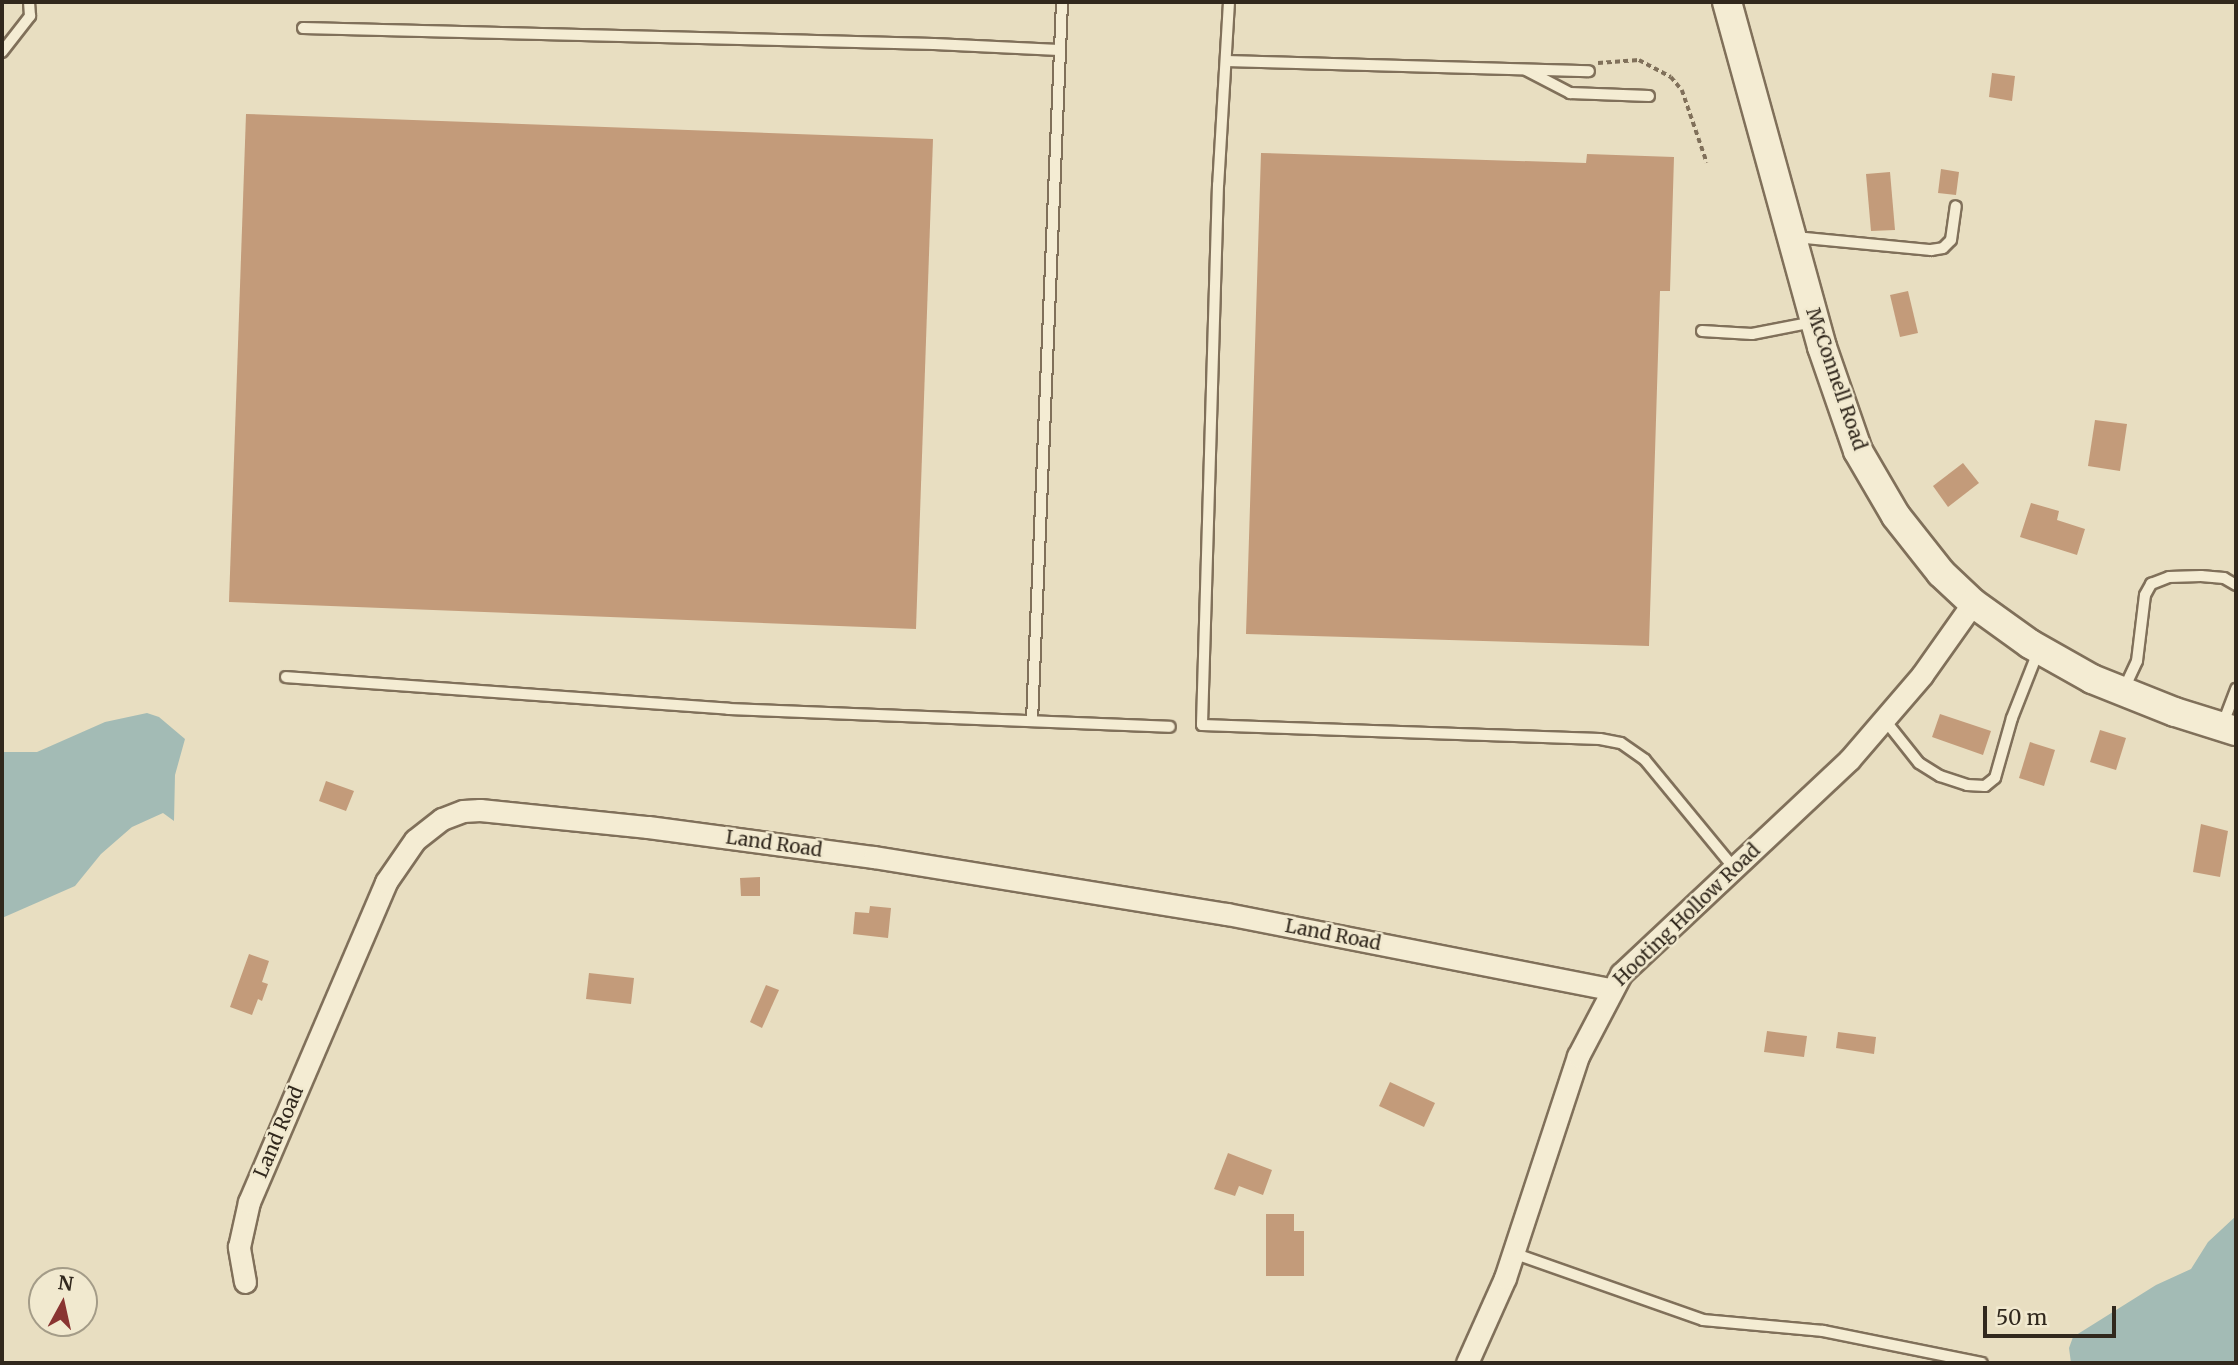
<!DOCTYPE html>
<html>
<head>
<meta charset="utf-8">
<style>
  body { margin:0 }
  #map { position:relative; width:2238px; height:1365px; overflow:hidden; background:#e8dec1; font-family:Merriweather,serif }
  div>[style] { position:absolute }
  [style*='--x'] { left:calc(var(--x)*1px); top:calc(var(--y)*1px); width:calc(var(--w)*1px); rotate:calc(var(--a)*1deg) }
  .water>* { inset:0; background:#a3bbb5 }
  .building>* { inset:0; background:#c39b7a }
  .path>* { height:3.5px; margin-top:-1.75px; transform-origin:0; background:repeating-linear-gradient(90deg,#80705a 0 5px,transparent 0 8.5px) }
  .roads { filter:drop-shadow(2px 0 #80705a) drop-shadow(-2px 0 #80705a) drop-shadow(0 2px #80705a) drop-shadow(0 -2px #80705a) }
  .lane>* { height:10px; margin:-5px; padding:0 5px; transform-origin:5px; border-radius:5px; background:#f4ecd3 }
  .street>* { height:21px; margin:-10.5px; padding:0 10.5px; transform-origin:10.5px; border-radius:10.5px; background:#f4ecd3 }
  .secondary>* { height:28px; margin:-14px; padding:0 14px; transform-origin:14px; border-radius:14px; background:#f4ecd3 }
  span { translate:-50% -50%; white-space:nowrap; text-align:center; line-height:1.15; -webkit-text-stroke:5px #f1e9cf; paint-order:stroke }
  .street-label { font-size:19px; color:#31281d }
  .frame { position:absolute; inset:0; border:4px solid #31281d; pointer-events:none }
  .north { position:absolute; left:28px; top:1267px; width:70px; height:70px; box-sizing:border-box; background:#f1e9cf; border:2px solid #a49c88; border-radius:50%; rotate:8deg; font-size:19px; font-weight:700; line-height:28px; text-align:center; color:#31281d }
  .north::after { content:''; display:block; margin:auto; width:24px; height:32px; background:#893431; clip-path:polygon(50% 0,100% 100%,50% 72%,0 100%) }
  .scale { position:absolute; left:1983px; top:1306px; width:133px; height:32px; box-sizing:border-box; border:4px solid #31281d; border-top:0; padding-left:9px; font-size:21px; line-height:24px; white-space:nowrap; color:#31281d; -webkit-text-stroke:5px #f1e9cf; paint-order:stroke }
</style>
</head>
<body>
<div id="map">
  <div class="water">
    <i style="clip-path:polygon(147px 713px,159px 717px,185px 739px,175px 775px,174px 821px,163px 813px,132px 827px,101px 854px,75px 886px,2px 918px,2px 752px,37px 752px,105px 722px)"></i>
    <i style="clip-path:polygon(2236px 1216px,2236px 1363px,2071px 1363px,2069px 1348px,2073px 1337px,2156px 1285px,2191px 1269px,2208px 1242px)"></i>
  </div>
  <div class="building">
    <i style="clip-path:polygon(1992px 73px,2015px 76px,2012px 101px,1989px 97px)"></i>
    <i style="clip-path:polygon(246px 114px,933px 139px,916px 629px,229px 602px)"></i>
    <i style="clip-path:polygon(1261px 153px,1586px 163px,1587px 154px,1674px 157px,1670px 291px,1660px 291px,1649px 646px,1246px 634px)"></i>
    <i style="clip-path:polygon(1941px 169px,1959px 172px,1956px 195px,1938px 193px)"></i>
    <i style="clip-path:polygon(1890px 172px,1895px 230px,1871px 231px,1866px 174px)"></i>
    <i style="clip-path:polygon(1908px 291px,1918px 333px,1900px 337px,1890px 295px)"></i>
    <i style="clip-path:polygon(2095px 420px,2127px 424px,2120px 471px,2088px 466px)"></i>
    <i style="clip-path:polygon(1963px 463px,1979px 483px,1948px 507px,1933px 486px)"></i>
    <i style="clip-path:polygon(2031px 503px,2059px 511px,2057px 520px,2085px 529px,2077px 555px,2020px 537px)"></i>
    <i style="clip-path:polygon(1940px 714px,1991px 731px,1983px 755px,1932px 737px)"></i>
    <i style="clip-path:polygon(2100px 730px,2126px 738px,2116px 770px,2090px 762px)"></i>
    <i style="clip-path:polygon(2030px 742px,2055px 750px,2044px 786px,2019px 778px)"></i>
    <i style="clip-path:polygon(326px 781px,354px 791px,346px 811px,319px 801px)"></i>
    <i style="clip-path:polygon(2201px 824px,2228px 831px,2220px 877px,2193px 872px)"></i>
    <i style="clip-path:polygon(760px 877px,760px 896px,741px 896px,740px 878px)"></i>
    <i style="clip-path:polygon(870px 906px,891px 908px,888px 938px,853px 934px,855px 912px,869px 913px)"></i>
    <i style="clip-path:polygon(249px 954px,269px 961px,262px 982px,268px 984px,262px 1001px,258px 999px,252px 1015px,230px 1007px)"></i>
    <i style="clip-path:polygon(589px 973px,634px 978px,631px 1004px,586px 999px)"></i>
    <i style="clip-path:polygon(766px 985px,779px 990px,762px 1028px,750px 1022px)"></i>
    <i style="clip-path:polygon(1767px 1031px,1807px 1036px,1804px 1057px,1764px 1052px)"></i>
    <i style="clip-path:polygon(1838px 1032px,1876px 1037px,1874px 1054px,1836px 1048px)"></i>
    <i style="clip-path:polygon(1390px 1082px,1435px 1103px,1424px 1127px,1379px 1106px)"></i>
    <i style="clip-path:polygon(1228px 1153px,1272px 1170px,1263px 1195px,1239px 1186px,1235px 1196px,1214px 1189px)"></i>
    <i style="clip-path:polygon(1266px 1214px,1294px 1214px,1294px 1231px,1304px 1231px,1304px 1276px,1266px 1276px)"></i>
  </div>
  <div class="path">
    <i style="--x:1598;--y:63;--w:41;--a:-4.2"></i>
    <i style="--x:1639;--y:60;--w:36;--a:28"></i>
    <i style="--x:1671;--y:77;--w:17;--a:50"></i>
    <i style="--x:1682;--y:90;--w:77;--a:71.1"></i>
  </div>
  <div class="roads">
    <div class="lane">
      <i style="--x:1229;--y:2;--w:183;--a:93.4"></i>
      <i style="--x:1218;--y:185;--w:540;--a:91.7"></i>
      <i style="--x:1202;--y:725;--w:398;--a:2"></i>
      <i style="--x:1600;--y:739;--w:21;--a:11"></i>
      <i style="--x:1621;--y:743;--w:29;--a:35"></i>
      <i style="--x:1645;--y:760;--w:140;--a:50.5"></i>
      <i style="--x:303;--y:28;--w:631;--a:1.45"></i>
      <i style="--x:934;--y:44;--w:125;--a:2.7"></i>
      <i style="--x:2;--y:52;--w:46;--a:-52.1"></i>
      <i style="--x:30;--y:16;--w:14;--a:-94"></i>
      <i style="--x:1226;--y:61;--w:363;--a:1.6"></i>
      <i style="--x:1526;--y:70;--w:50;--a:27.6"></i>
      <i style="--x:1570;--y:93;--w:79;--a:2.2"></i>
      <i style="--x:1795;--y:237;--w:137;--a:5.5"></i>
      <i style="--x:1931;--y:250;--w:12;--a:-9"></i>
      <i style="--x:1943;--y:248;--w:11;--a:-45"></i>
      <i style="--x:1951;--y:240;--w:34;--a:-82"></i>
      <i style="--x:1702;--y:331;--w:50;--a:3.4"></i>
      <i style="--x:1752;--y:334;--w:62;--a:-11.1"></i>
      <i style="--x:286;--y:677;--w:443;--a:4.1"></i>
      <i style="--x:728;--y:709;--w:442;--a:2.3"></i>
      <i style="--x:2123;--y:691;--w:33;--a:-65"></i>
      <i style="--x:2137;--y:661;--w:66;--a:-83.1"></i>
      <i style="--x:2145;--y:595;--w:13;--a:-61"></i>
      <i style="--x:2151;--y:584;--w:19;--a:-21"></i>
      <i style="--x:2169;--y:577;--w:32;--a:-2"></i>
      <i style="--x:2201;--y:576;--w:23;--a:5"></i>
      <i style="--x:2224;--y:578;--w:14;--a:30"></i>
      <i style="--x:1884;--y:719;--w:56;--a:51.5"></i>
      <i style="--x:1919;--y:763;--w:25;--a:32"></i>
      <i style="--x:1940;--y:776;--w:28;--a:18"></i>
      <i style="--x:1967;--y:785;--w:18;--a:3"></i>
      <i style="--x:1985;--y:786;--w:13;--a:-39"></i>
      <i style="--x:1995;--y:778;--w:62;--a:-74.2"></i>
      <i style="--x:2012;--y:718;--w:71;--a:-68.5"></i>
      <i style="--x:1032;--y:721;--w:720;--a:-87.61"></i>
      <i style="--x:2222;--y:726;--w:40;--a:-69"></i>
      <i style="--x:1513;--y:1253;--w:201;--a:19.4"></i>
      <i style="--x:1703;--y:1320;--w:121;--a:5.2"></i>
      <i style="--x:1823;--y:1331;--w:162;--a:11.4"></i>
    </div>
    <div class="street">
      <i style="--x:245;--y:1282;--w:36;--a:-100"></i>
      <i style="--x:239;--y:1247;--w:46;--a:-77.5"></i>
      <i style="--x:249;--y:1202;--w:348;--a:-66.8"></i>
      <i style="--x:386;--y:882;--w:51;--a:-55.4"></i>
      <i style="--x:415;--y:840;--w:34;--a:-38"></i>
      <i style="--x:442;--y:819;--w:22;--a:-21"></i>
      <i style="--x:463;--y:811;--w:17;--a:-3"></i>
      <i style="--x:480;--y:810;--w:169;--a:5.8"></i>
      <i style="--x:648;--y:827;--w:228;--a:7.6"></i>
      <i style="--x:874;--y:857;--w:358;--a:9.2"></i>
      <i style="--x:1227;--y:914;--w:391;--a:11.1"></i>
      <i style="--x:1467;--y:1363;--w:93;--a:-65.9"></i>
      <i style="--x:1505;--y:1278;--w:234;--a:-71.8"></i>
      <i style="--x:1578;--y:1056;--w:93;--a:-62.3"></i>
      <i style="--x:1621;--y:974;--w:313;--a:-43.2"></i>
      <i style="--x:1849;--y:760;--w:112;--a:-49.3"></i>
      <i style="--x:1922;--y:675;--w:88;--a:-54.7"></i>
    </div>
    <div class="secondary">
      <i style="--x:1727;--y:2;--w:358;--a:74.6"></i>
      <i style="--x:1822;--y:347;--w:110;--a:70.9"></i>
      <i style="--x:1858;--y:451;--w:75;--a:59.7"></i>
      <i style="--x:1896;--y:516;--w:73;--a:51.7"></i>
      <i style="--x:1941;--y:573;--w:44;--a:43.2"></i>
      <i style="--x:1973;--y:603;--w:70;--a:35.7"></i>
      <i style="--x:2030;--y:644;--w:71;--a:29.4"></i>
      <i style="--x:2092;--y:679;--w:89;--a:21.7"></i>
      <i style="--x:2175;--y:712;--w:64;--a:17.3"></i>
    </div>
  </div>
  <div class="street-label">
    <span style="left:1836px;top:379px;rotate:71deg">McConnell Road</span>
    <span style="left:774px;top:844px;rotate:8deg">Land Road</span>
    <span style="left:1687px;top:915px;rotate:-44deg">Hooting Hollow Road</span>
    <span style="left:1333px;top:935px;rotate:11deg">Land Road</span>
    <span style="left:279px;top:1132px;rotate:-67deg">Land Road</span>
  </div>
  <div class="frame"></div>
  <div class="north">N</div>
  <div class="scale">50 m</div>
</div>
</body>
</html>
